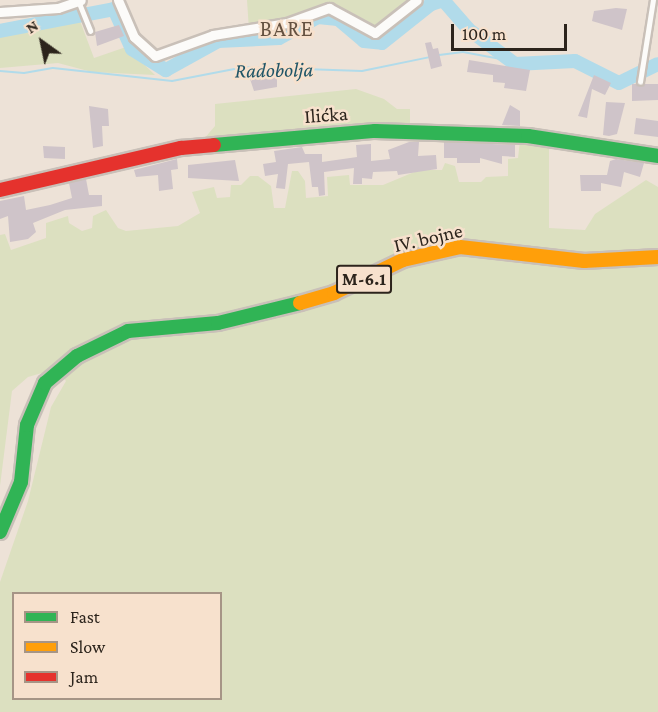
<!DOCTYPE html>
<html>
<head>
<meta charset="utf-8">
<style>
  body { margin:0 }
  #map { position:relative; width:658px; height:712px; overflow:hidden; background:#ede2d7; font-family:"Crimson Pro",serif }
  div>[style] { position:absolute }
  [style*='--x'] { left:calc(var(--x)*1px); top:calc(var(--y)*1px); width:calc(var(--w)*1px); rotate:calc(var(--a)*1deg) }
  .green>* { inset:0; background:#dce0c0 }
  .stream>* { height:2px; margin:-1px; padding:0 1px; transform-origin:1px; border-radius:1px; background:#b1dbea }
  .river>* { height:14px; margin:-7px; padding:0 7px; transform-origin:7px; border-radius:7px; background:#b1dbea }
  .building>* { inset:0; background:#cfc4c9 }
  .roads { filter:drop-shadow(2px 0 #c9c0b8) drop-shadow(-2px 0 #c9c0b8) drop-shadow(0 2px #c9c0b8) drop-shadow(0 -2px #c9c0b8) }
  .lane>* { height:4.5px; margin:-2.25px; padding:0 2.25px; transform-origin:2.25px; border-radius:2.25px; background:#fcfbf9 }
  .street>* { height:9px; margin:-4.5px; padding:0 4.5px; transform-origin:4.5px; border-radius:4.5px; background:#fcfbf9 }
  .fast>* { height:14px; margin:-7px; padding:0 7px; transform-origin:7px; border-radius:7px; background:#30b455 }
  .slow>* { height:14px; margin:-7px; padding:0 7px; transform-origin:7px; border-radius:7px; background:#ff9f0a }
  .jam>* { height:14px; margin:-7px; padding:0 7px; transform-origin:7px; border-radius:7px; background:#e5322d }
  span { translate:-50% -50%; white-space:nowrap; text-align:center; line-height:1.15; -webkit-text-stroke:5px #f7e1cd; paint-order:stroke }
  .shield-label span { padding:2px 4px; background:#f7e1cd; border:2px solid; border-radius:4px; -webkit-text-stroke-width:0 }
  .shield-label { font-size:18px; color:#2c241c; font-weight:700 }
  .street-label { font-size:20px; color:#2c241c }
  .water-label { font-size:21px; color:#205567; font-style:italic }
  .quarter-label { font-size:22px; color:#655241; letter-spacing:1.5px }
  .legend { position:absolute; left:12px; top:592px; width:210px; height:108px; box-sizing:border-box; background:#f7e1cd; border:2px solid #a69586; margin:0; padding:8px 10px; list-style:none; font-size:18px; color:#2c241c }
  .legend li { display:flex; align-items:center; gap:12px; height:30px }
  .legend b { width:30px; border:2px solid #a69586 }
  .north { position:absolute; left:12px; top:12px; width:60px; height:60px; -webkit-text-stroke:4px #f7e1cd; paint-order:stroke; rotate:327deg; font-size:16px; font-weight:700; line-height:24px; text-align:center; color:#2c241c }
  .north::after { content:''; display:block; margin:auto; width:21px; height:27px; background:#2c241c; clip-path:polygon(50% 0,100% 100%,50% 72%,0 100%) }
  .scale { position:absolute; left:451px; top:24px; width:116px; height:27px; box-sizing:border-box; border:3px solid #2c241c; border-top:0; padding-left:8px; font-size:18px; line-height:21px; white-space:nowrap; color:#2c241c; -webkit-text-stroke:4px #f7e1cd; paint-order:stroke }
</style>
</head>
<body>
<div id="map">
  <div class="green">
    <i style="clip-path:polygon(247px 0,417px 0,375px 33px,329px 8px,249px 30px)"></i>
    <i style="clip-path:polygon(80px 21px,94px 58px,126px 47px,155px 75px,92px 72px,58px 63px,0 68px,0 35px)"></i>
    <i style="clip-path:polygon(356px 89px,384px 99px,397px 109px,410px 109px,410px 125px,203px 140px,215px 126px,215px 104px)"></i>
    <i style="clip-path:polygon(evenodd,520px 141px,549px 142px,549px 228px,585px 230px,595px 214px,646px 180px,658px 187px,658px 712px,0 712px,0 582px,28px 501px,51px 407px,66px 381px,56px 369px,28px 377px,12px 391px,0 486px,0 235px,5px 234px,11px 250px,46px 238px,46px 223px,68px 216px,69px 223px,82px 231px,92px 228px,93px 216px,106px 210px,118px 228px,126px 231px,178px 226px,200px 213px,192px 192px,214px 187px,217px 198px,230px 197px,231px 185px,241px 185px,250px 176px,258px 176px,271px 186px,274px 208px,285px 208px,292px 171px,298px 171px,305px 181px,306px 198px,328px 196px,327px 177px,349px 175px,350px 185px,383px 185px,419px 170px,442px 170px,445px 163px,455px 166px,459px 182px,481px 182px,486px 177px,508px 176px,508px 159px,518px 158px,520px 141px,14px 594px,220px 594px,220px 698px,14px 698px,14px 594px)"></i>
  </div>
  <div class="stream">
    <i style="--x:439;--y:55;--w:24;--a:-7"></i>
    <i style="--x:463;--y:52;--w:49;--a:10.6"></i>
    <i style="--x:0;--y:71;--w:24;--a:5"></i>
    <i style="--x:24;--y:73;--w:29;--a:-10"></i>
    <i style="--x:53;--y:68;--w:120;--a:6.2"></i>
    <i style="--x:172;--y:81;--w:74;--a:-10.9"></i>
    <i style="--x:245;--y:67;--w:117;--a:2"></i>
    <i style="--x:362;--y:71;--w:69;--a:-11.6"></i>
  </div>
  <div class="river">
    <i style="--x:0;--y:31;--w:116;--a:-10.9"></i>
    <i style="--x:114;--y:9;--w:44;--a:65.8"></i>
    <i style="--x:132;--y:49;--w:40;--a:32"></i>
    <i style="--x:166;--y:70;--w:60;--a:-29.1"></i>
    <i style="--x:218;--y:41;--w:61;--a:-2.8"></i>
    <i style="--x:279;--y:38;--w:44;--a:-28.3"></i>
    <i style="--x:318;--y:17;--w:20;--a:6"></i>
    <i style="--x:338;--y:19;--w:34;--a:40"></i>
    <i style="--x:364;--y:41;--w:18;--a:6"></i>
    <i style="--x:382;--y:43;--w:63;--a:-38.5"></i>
    <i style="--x:431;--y:4;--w:13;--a:-18"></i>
    <i style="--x:443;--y:0;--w:38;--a:49"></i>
    <i style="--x:468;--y:29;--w:59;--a:36.7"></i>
    <i style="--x:515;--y:64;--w:60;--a:-2.9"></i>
    <i style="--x:575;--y:61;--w:49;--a:26.6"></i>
    <i style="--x:619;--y:83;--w:43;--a:-26"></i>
  </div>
  <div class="building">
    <i style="clip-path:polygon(616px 8px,627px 9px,622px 30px,592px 21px,594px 11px)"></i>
    <i style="clip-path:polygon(119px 25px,124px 36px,97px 46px,95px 32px)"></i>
    <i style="clip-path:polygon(431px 42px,433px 49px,438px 48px,442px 66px,431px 69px,425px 43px)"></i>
    <i style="clip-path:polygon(469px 60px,530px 70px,526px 91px,504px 88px,505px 83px,493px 82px,493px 75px,467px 72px)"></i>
    <i style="clip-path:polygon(262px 69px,263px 76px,277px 76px,277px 87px,254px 91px,247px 70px)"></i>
    <i style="clip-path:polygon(594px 75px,611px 83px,605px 95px,592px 89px,587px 118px,578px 116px)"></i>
    <i style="clip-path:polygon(632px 84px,658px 84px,658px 100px,632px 101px)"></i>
    <i style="clip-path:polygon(606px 102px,625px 103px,617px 134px,609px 136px,603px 135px)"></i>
    <i style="clip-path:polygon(510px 105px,520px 111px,520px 126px,502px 125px)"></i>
    <i style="clip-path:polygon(89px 106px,108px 109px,109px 126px,102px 126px,103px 146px,93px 148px)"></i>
    <i style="clip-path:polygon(636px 118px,658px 121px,658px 137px,634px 134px)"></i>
    <i style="clip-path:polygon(409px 142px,419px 142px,418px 156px,436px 155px,437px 169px,398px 175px,397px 171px,373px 172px,372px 179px,362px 178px,362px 184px,353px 184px,354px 168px,324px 172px,325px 195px,319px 196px,318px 187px,312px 187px,309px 162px,288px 164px,285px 189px,276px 188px,278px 174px,265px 176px,263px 164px,276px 162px,274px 151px,302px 147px,305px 154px,322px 154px,322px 162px,357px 157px,356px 145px,371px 144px,371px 161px,390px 159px,388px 150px)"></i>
    <i style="clip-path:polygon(444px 142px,515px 145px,515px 157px,502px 156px,502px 164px,480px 158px,480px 163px,457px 163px,457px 158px,444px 158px)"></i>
    <i style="clip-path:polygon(43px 146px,65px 147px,65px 159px,44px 158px)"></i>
    <i style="clip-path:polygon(177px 159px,178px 169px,171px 170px,173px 189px,159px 191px,158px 175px,136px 177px,134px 170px)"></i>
    <i style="clip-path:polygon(616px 159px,644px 163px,640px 177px,624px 172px,621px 187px,601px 183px,601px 191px,581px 191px,580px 175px,607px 175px,610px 161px)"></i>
    <i style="clip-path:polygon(235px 160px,239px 181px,188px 178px,188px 165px)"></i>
    <i style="clip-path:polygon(86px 179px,89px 195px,102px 195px,102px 206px,65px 210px,33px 223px,36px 232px,28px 239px,10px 242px,8px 216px,0 219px,0 201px,24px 196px,26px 210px,50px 205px,72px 198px,69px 183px)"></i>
  </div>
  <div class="roads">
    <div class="lane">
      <i style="--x:79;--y:2;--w:31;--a:68"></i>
      <i style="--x:640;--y:82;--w:83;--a:-81"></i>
    </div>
    <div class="street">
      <i style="--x:118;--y:0;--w:40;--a:66.6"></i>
      <i style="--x:134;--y:37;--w:28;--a:42"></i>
      <i style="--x:155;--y:56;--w:62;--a:-19.9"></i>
      <i style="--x:213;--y:35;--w:75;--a:-9.2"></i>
      <i style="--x:287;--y:23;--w:45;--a:-19.7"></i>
      <i style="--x:329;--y:8;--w:52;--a:28.5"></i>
      <i style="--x:375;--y:33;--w:53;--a:-38.2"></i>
      <i style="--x:0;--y:12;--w:58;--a:-3.9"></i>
      <i style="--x:58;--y:8;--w:24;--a:-19"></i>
    </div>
    <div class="fast">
      <i style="--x:214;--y:145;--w:162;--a:-5"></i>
      <i style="--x:375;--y:131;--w:153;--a:1.9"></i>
      <i style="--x:528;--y:136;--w:132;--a:8.7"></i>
      <i style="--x:0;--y:532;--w:54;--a:-67.2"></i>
      <i style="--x:21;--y:482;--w:57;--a:-84"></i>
      <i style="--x:27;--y:425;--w:46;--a:-66.8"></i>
      <i style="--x:45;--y:383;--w:42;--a:-40.2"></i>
      <i style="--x:77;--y:356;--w:57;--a:-26.1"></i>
      <i style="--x:128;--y:331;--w:90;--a:-5.1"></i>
      <i style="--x:218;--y:323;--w:84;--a:-13.7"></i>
    </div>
    <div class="slow">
      <i style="--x:300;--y:303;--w:35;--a:-16"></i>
      <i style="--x:334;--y:293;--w:76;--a:-25.6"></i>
      <i style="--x:403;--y:260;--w:58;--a:-12.8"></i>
      <i style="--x:460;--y:247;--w:125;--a:6.4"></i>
      <i style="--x:584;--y:261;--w:74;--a:-3.1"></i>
    </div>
    <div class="jam">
      <i style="--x:0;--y:190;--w:186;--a:-13.1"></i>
      <i style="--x:181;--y:148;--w:33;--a:-5"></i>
    </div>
  </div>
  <div class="shield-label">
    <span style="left:364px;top:279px">M-6.1</span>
  </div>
  <div class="street-label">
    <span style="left:326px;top:115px;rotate:-4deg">Ilićka</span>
    <span style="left:428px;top:238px;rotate:-13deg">IV. bojne</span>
  </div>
  <div class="water-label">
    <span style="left:274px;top:70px;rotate:-1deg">Radobolja</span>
  </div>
  <div class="quarter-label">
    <span style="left:287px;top:29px">BARE</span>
  </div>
  <ul class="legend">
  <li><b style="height:8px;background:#30b455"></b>Fast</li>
  <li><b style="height:8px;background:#ff9f0a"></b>Slow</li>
  <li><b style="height:8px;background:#e5322d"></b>Jam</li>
  </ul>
  <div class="north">N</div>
  <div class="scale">100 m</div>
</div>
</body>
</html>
